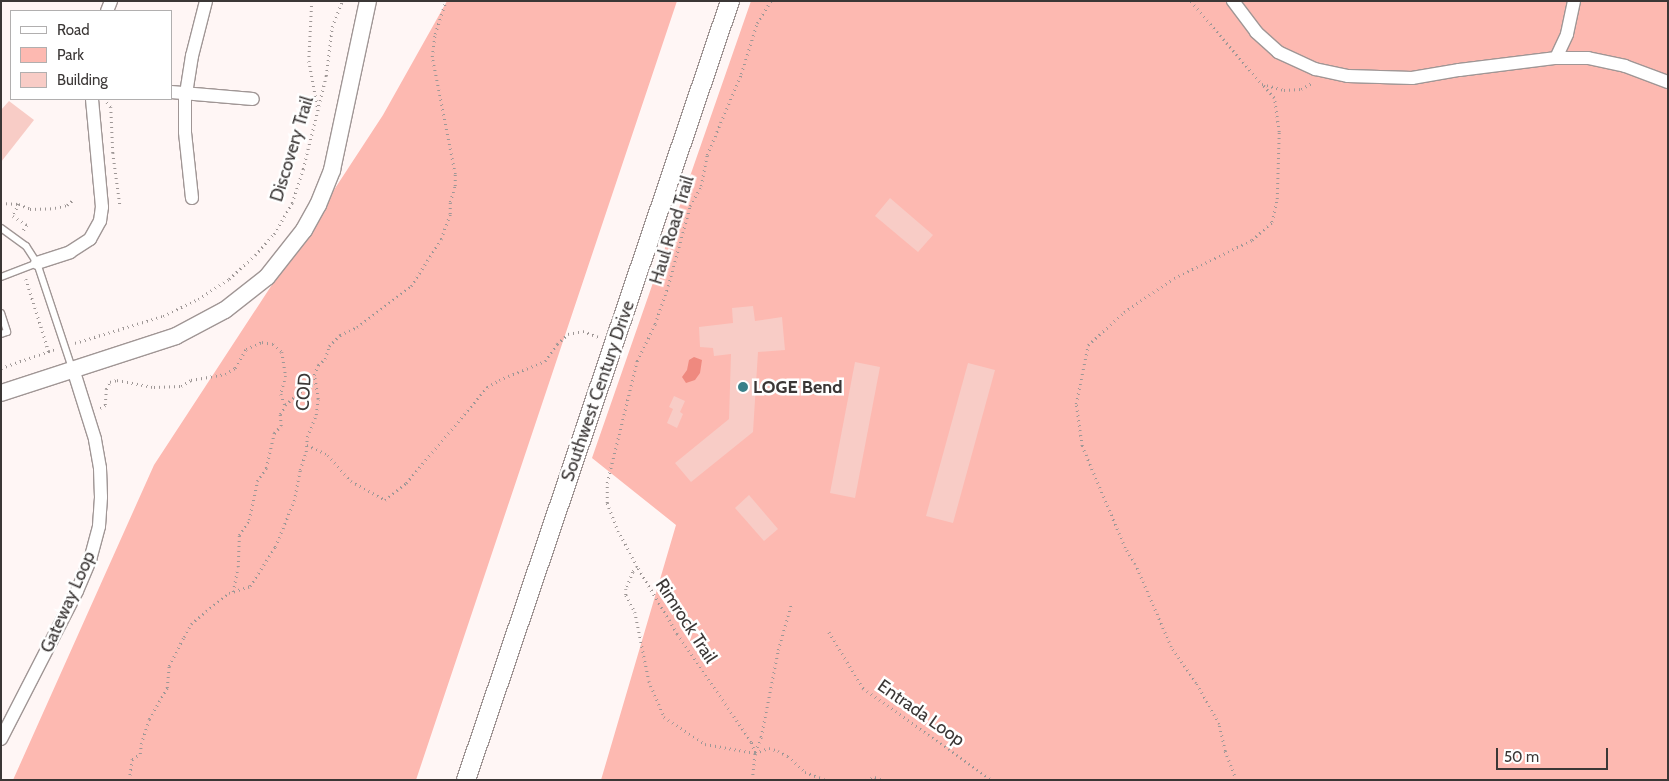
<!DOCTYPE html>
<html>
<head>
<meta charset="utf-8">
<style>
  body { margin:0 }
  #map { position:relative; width:1669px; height:781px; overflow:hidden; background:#fff6f5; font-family:Cabin,sans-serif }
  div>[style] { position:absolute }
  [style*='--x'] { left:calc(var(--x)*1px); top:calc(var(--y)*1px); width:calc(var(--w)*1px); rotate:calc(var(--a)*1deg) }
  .green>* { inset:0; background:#fdb9b1 }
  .water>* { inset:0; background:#ef897f }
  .building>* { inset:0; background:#f8ccc6 }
  .path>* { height:2.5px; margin-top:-1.25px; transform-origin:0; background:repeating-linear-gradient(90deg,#9e9796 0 1px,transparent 0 5px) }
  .roads { filter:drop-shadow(1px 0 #a09695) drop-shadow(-1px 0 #a09695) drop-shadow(0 1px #a09695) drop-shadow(0 -1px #a09695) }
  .service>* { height:6px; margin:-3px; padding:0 3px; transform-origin:3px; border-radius:3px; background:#fff }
  .minor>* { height:12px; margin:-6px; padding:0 6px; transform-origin:6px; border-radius:6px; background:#fff }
  .tertiary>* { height:16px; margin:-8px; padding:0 8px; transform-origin:8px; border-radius:8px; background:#fff }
  .secondary>* { height:18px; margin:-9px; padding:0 9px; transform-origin:9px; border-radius:9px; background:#fff }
  .dots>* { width:14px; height:14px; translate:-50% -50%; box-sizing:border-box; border:2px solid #fff; border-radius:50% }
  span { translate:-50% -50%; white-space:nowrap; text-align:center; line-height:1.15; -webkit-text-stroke:5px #fff; paint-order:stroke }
  .street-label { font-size:18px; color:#3b3736 }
  .poi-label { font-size:18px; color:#3b3736; font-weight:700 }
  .left { translate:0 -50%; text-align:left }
  .frame { position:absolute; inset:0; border:2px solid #3b3736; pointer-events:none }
  .legend { position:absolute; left:10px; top:10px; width:162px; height:90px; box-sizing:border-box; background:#fff; border:1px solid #b1afaf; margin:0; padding:6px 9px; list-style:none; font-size:15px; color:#3b3736 }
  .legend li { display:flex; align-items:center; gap:10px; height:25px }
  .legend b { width:25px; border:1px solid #b1afaf }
  .scale { position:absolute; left:1496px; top:748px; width:112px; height:22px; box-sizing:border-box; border:2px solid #3b3736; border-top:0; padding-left:6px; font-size:15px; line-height:18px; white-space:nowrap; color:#3b3736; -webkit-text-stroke:4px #fff; paint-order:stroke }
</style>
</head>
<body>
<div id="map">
  <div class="green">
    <i style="clip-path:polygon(447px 1px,677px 1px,416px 780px,13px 780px,154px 465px,383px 115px)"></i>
    <i style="clip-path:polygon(751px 1px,1668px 1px,1668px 780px,601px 780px,676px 525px,592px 458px)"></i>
  </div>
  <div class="water">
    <i style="clip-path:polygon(694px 357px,702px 360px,700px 373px,695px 380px,686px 383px,682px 377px,687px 370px,689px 360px)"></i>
  </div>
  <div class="building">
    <i style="clip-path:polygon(9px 101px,34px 120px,1px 162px,1px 110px)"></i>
    <i style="clip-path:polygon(890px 198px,933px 235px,918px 252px,875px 216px)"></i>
    <i style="clip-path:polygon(753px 306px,755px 321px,782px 317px,785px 350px,758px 352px,753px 432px,691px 482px,675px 463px,729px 419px,731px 354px,714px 356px,713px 348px,700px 347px,699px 327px,733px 323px,732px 308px)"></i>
    <i style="clip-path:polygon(855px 362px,880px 367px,855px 498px,830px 493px)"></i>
    <i style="clip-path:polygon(968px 363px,995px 370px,953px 523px,926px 516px)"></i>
    <i style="clip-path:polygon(674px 396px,685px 401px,680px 412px,683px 414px,677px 428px,667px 423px,673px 409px,669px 407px)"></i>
    <i style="clip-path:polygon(749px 495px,778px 529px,764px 541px,735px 508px)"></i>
  </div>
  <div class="path">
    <i style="--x:312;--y:1;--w:60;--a:92.9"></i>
    <i style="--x:309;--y:61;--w:49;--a:79.4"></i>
    <i style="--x:1191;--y:1;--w:109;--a:49.5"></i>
    <i style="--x:1262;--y:84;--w:23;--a:15"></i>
    <i style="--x:1284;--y:90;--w:17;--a:-3"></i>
    <i style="--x:1301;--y:89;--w:13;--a:-29"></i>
    <i style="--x:107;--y:102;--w:6;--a:51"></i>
    <i style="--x:111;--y:107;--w:46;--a:87.5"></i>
    <i style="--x:113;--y:153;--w:52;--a:82.3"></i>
    <i style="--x:1;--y:203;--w:18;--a:3"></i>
    <i style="--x:19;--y:204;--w:12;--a:24"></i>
    <i style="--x:30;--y:209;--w:25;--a:-2"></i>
    <i style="--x:55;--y:208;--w:12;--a:-14"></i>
    <i style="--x:67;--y:205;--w:9;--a:-41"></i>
    <i style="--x:19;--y:204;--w:13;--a:117"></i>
    <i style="--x:13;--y:216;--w:17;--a:33"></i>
    <i style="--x:27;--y:225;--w:9;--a:122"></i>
    <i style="--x:26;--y:279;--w:77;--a:72.5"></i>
    <i style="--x:75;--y:343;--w:92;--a:-17.1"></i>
    <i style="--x:163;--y:316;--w:39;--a:-26"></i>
    <i style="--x:198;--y:299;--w:37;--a:-33"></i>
    <i style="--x:229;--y:279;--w:35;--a:-43"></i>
    <i style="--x:255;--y:255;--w:28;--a:-48"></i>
    <i style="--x:274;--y:234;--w:36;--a:-60"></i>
    <i style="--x:292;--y:203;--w:36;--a:-72"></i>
    <i style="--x:303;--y:169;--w:96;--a:-76.1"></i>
    <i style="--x:326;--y:76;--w:49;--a:-83"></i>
    <i style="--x:332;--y:27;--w:28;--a:-69"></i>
    <i style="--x:1;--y:368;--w:57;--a:-19.4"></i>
    <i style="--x:100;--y:408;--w:6;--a:-31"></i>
    <i style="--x:105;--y:405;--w:16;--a:-86"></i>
    <i style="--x:106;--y:389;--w:8;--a:-60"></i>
    <i style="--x:110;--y:382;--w:7;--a:-16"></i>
    <i style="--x:117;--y:380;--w:38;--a:11"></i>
    <i style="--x:154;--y:387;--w:27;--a:-2"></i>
    <i style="--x:181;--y:386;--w:12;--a:-31"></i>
    <i style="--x:191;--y:380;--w:35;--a:-10"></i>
    <i style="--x:225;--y:374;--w:12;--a:-31"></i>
    <i style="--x:235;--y:368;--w:22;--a:-60"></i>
    <i style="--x:246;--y:349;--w:17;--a:-24"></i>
    <i style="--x:262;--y:342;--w:11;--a:10"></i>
    <i style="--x:273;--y:344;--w:12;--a:42"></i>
    <i style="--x:282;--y:352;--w:24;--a:81"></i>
    <i style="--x:286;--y:376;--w:19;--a:106"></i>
    <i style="--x:281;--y:394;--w:12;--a:70"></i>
    <i style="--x:285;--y:405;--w:29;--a:-41"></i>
    <i style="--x:307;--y:386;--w:7;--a:-8"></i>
    <i style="--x:307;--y:445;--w:23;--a:25"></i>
    <i style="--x:328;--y:455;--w:35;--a:49"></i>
    <i style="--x:351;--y:481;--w:39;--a:29"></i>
    <i style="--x:385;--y:500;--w:27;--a:-39"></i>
    <i style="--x:406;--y:483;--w:126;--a:-49.8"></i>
    <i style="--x:487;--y:387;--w:14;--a:-30"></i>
    <i style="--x:499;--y:380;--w:50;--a:-22.4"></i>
    <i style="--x:545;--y:361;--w:21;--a:-55"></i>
    <i style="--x:557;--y:344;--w:15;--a:-42"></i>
    <i style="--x:568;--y:334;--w:15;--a:-11"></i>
    <i style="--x:583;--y:331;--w:17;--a:21"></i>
    <i style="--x:637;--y:567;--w:6;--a:129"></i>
    <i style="--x:633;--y:572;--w:18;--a:112"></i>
    <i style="--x:626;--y:589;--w:6;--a:90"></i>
    <i style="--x:626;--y:595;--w:19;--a:62"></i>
    <i style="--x:635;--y:612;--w:70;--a:78.5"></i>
    <i style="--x:649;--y:681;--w:39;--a:67"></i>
    <i style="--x:664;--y:717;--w:49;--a:33.4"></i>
    <i style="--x:705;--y:744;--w:51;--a:10.2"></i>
    <i style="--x:755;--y:753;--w:15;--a:-20"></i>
    <i style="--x:769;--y:748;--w:9;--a:18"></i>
    <i style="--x:778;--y:751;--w:11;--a:27"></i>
    <i style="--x:788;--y:756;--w:23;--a:43"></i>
    <i style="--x:805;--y:772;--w:22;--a:21"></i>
    <i style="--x:233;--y:592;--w:25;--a:-79"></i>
    <i style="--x:238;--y:567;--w:32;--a:-88"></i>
    <i style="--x:239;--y:535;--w:18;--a:-56"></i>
    <i style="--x:249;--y:520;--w:40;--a:-78"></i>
    <i style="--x:257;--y:481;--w:16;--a:-55"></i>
    <i style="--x:266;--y:468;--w:36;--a:-77"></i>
    <i style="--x:274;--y:433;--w:10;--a:-45"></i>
    <i style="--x:281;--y:426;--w:12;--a:-95"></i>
    <i style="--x:280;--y:414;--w:9;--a:-58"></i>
    <i style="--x:829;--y:632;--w:66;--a:58.7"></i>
    <i style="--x:863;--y:688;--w:158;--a:35.5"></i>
    <i style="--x:755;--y:752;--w:16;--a:-68"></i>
    <i style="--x:761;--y:737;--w:89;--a:-78.9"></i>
    <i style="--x:778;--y:650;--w:47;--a:-73.9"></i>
    <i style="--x:129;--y:780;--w:21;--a:-82"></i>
    <i style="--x:132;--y:759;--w:9;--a:-32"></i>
    <i style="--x:140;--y:754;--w:10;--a:-84"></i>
    <i style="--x:141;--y:744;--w:26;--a:-72"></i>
    <i style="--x:149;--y:719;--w:36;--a:-60"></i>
    <i style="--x:167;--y:688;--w:22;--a:-85"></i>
    <i style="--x:169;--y:666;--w:33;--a:-63"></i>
    <i style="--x:184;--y:637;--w:15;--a:-62"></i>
    <i style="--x:191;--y:624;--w:20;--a:-41"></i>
    <i style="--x:206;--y:611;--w:29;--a:-38"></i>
    <i style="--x:229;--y:593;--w:22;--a:-18"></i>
    <i style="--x:250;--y:586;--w:46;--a:-57.3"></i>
    <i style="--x:275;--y:547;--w:50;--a:-67.6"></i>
    <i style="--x:294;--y:501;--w:32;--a:-79"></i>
    <i style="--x:300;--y:470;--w:19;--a:-72"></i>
    <i style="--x:306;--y:452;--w:15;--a:-86"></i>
    <i style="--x:307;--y:437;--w:24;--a:-68"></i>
    <i style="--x:316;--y:415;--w:16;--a:-83"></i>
    <i style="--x:318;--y:399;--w:24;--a:-99"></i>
    <i style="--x:314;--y:375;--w:11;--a:-68"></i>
    <i style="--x:318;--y:365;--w:9;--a:-41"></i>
    <i style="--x:325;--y:359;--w:14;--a:-73"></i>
    <i style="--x:329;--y:346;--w:16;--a:-45"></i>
    <i style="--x:340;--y:335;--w:19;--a:-25"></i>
    <i style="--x:357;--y:327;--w:68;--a:-37.2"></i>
    <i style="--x:411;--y:286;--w:56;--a:-57.4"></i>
    <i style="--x:441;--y:239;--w:27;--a:-70"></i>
    <i style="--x:450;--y:214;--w:12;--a:-90"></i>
    <i style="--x:450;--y:202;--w:17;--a:-73"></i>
    <i style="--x:455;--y:186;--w:12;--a:-90"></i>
    <i style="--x:455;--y:174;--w:119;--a:-101.1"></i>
    <i style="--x:432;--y:57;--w:23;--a:-83"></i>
    <i style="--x:435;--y:34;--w:35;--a:-72"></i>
    <i style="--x:752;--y:780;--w:27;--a:-84"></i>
    <i style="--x:755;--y:753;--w:12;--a:-110"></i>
    <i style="--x:751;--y:742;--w:131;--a:-124.4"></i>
    <i style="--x:677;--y:634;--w:78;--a:-120.8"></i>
    <i style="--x:637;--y:567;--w:40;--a:-118"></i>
    <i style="--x:618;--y:532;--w:31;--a:-111"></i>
    <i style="--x:607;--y:503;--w:20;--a:-90"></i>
    <i style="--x:607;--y:483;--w:126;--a:-76.2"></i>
    <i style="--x:637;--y:361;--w:41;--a:-64.1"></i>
    <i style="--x:655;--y:324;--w:40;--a:-71.1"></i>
    <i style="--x:668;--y:286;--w:83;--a:-74.6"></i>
    <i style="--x:690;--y:206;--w:23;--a:-61"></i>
    <i style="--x:701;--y:186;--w:32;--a:-79"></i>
    <i style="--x:707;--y:155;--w:88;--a:-67.2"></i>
    <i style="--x:741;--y:74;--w:53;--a:-72.6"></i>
    <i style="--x:757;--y:23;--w:26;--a:-58"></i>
    <i style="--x:866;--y:780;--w:9;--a:-18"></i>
    <i style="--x:875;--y:777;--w:8;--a:23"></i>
    <i style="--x:1236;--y:780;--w:31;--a:-111"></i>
    <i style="--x:1225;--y:751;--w:28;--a:-103"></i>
    <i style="--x:1219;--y:724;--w:47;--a:-119.3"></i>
    <i style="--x:1196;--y:683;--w:44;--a:-124.8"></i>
    <i style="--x:1171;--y:647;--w:90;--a:-113.4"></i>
    <i style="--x:1135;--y:564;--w:19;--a:-122"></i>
    <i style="--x:1125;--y:548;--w:111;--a:-112.9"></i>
    <i style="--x:1082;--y:446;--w:42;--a:-98.1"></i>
    <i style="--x:1076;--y:404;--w:60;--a:-78.5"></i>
    <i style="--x:1088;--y:345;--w:49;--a:-42.5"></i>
    <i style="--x:1124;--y:312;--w:60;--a:-34.2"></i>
    <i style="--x:1174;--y:278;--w:87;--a:-26"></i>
    <i style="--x:1252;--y:240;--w:27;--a:-42"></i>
    <i style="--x:1272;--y:222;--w:24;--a:-78"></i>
    <i style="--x:1277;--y:199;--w:67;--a:-88.3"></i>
    <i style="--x:1279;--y:132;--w:34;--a:-98"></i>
    <i style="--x:1274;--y:98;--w:18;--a:-131"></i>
  </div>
  <div class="roads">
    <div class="service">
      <i style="--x:1;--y:228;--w:31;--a:36"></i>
      <i style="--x:26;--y:246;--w:20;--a:57"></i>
      <i style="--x:37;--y:263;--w:111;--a:71.6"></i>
      <i style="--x:1;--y:277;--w:39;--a:-21"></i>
      <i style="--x:1;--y:313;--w:20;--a:72"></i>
      <i style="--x:7;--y:332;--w:6;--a:162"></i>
    </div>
    <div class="minor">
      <i style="--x:1233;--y:1;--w:39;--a:53"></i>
      <i style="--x:1256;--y:32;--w:30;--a:42"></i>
      <i style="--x:1278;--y:52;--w:41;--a:24.7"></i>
      <i style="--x:1315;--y:69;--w:34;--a:12"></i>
      <i style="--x:1348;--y:76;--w:64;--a:1.8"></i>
      <i style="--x:1412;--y:78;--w:48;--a:-9.7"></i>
      <i style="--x:1459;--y:70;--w:98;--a:-7.1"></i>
      <i style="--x:1556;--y:58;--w:32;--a:0"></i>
      <i style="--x:1588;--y:58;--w:38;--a:12"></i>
      <i style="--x:1625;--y:66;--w:46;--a:20.4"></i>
      <i style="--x:107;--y:11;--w:11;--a:-68"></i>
      <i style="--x:1556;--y:58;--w:26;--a:-65"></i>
      <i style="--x:1567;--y:34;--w:34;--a:-78"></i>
      <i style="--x:171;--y:92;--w:82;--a:4.9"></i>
      <i style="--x:192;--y:198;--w:66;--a:-96.1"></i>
      <i style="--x:185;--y:132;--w:32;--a:-90"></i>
      <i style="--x:185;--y:100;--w:45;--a:-81"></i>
      <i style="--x:192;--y:56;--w:57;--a:-75.7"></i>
      <i style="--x:37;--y:263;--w:35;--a:-18"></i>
      <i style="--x:70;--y:252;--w:24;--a:-33"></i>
      <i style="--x:90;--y:239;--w:21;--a:-61"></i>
      <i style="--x:100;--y:221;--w:14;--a:-82"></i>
      <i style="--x:102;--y:207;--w:108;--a:-95.3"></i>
      <i style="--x:1;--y:739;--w:166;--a:-62.8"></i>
      <i style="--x:77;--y:591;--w:34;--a:-67"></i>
      <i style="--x:90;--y:560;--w:35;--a:-75"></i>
      <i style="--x:99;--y:526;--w:29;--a:-86"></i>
      <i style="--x:101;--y:497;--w:29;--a:-92"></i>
      <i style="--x:100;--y:468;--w:29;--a:-100"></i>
      <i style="--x:95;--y:439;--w:73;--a:-107.4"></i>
    </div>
    <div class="tertiary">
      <i style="--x:1;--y:393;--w:184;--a:-18"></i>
      <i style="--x:176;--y:336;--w:55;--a:-28"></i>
      <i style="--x:225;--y:310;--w:53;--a:-38.2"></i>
      <i style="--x:267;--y:277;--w:60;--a:-51.8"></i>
      <i style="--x:304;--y:230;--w:29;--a:-61"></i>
      <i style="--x:318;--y:205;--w:38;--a:-68"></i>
      <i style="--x:332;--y:170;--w:173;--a:-78"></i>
    </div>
    <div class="secondary">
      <i style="--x:466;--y:780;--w:823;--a:-71.28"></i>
    </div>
  </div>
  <div class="dots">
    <i style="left:743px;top:387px;background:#398089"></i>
  </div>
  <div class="street-label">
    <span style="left:292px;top:149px;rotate:-73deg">Discovery Trail</span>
    <span style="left:672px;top:230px;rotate:-73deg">Haul Road Trail</span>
    <span style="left:598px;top:391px;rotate:-71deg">Southwest Century Drive</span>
    <span style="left:304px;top:392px;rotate:-86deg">COD</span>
    <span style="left:68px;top:602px;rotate:-66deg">Gateway Loop</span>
    <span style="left:686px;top:621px;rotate:57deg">Rimrock Trail</span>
    <span style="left:921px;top:713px;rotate:35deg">Entrada Loop</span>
  </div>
  <div class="poi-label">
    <span class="left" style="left:753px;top:387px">LOGE Bend</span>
  </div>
  <div class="frame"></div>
  <ul class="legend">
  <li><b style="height:6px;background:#fff"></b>Road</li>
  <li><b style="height:14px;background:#fdb9b1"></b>Park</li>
  <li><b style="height:14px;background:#f8ccc6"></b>Building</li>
  </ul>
  <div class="scale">50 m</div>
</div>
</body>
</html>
